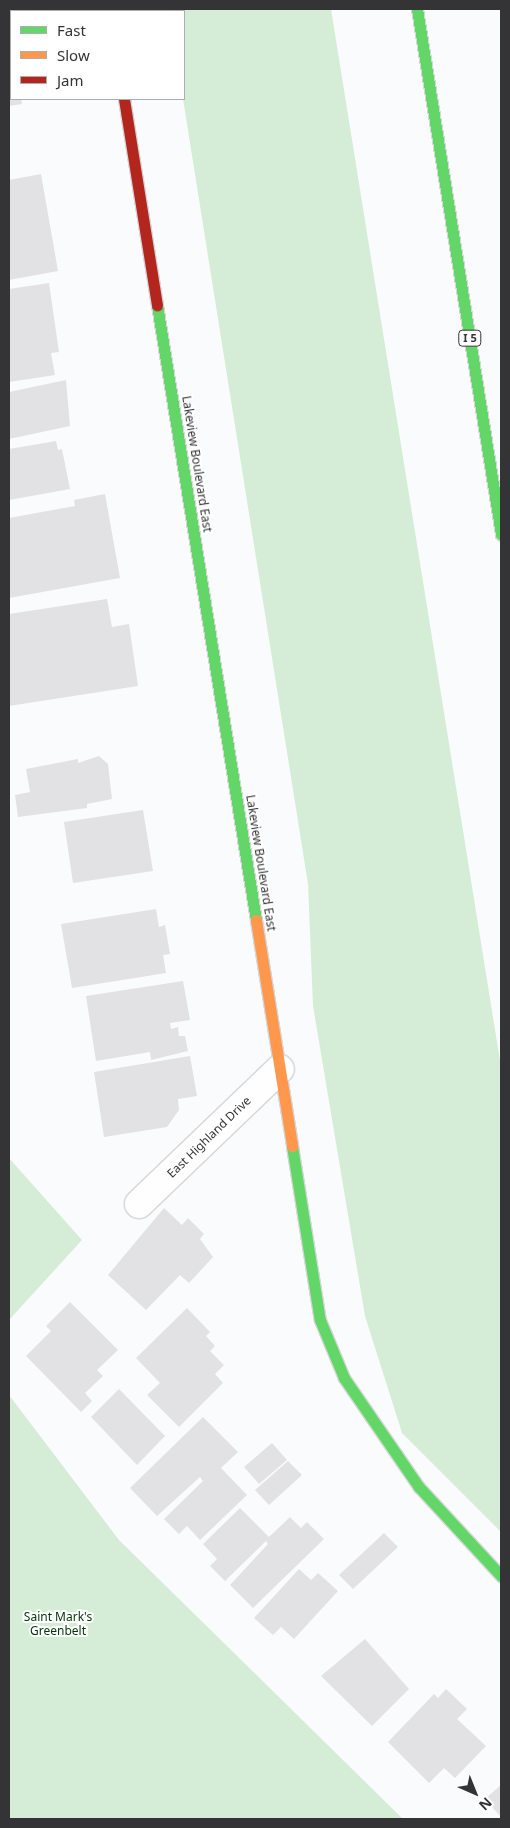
<!DOCTYPE html>
<html>
<head>
<meta charset="utf-8">
<style>
  body { margin:0 }
  #map { position:relative; width:510px; height:1828px; overflow:hidden; background:#fafbfd; font-family:"Noto Sans",sans-serif }
  div>[style] { position:absolute }
  [style*='--x'] { left:calc(var(--x)*1px); top:calc(var(--y)*1px); width:calc(var(--w)*1px); rotate:calc(var(--a)*1deg) }
  .green>* { inset:0; background:#d5edd6 }
  .building>* { inset:0; background:#e2e2e4 }
  .roads { filter:drop-shadow(1px 0 #d6d7d9) drop-shadow(-1px 0 #d6d7d9) drop-shadow(0 1px #d6d7d9) drop-shadow(0 -1px #d6d7d9) }
  .street>* { height:28px; margin:-14px; padding:0 14px; transform-origin:14px; border-radius:14px; background:#fefeff }
  .fast>* { height:11px; margin:-5.5px; padding:0 5.5px; transform-origin:5.5px; border-radius:5.5px; background:#63d668 }
  .slow>* { height:11px; margin:-5.5px; padding:0 5.5px; transform-origin:5.5px; border-radius:5.5px; background:#ff974d }
  .jam>* { height:11px; margin:-5.5px; padding:0 5.5px; transform-origin:5.5px; border-radius:5.5px; background:#b3261e }
  span { translate:-50% -50%; white-space:nowrap; text-align:center; line-height:1.15; -webkit-text-stroke:4px #fff; paint-order:stroke }
  .shield-label span { padding:1px 4px; background:#fff; border:1px solid; border-radius:4px; -webkit-text-stroke-width:0 }
  .shield-label { font-size:11px; color:#343436; font-weight:700 }
  .street-label { font-size:12px; color:#343436 }
  .park-label { font-size:12px; color:#03330b }
  .frame { position:absolute; inset:0; border:10px solid #343436; pointer-events:none }
  .legend { position:absolute; left:10px; top:10px; width:175px; height:90px; box-sizing:border-box; background:#fff; border:1px solid #aeaeaf; margin:0; padding:6px 9px; list-style:none; font-size:15px; color:#343436 }
  .legend li { display:flex; align-items:center; gap:10px; height:25px }
  .legend b { width:25px; border:1px solid #aeaeaf }
  .north { position:absolute; left:450px; top:1768px; width:50px; height:50px; -webkit-text-stroke:4px #fff; paint-order:stroke; rotate:136deg; font-size:14px; font-weight:700; line-height:20px; text-align:center; color:#343436 }
  .north::after { content:''; display:block; margin:auto; width:18px; height:22px; background:#343436; clip-path:polygon(50% 0,100% 100%,50% 72%,0 100%) }
</style>
</head>
<body>
<div id="map">
  <div class="green">
    <i style="clip-path:polygon(167px 9px,331px 9px,501px 1067px,501px 1532px,402px 1433px,365px 1316px,313px 1006px,308px 884px,183px 99px,184px 11px)"></i>
    <i style="clip-path:polygon(9px 1158px,82px 1240px,9px 1320px)"></i>
    <i style="clip-path:polygon(9px 1395px,119px 1540px,403px 1819px,9px 1819px)"></i>
  </div>
  <div class="building">
    <i style="clip-path:polygon(11px 54px,11px 99px,21px 99px,22px 104px,9px 106px)"></i>
    <i style="clip-path:polygon(41px 174px,58px 271px,9px 280px,9px 180px)"></i>
    <i style="clip-path:polygon(49px 283px,59px 352px,51px 353px,55px 375px,9px 382px,9px 289px)"></i>
    <i style="clip-path:polygon(66px 380px,70px 426px,9px 439px,9px 392px)"></i>
    <i style="clip-path:polygon(56px 441px,58px 450px,62px 449px,70px 489px,9px 500px,9px 449px)"></i>
    <i style="clip-path:polygon(105px 494px,120px 578px,9px 598px,9px 518px,75px 506px,74px 500px)"></i>
    <i style="clip-path:polygon(107px 599px,112px 627px,129px 624px,138px 686px,9px 706px,9px 614px)"></i>
    <i style="clip-path:polygon(99px 756px,108px 764px,112px 799px,87px 804px,87px 808px,18px 817px,15px 795px,30px 792px,26px 769px,78px 759px,78px 763px)"></i>
    <i style="clip-path:polygon(143px 810px,153px 871px,73px 883px,64px 822px)"></i>
    <i style="clip-path:polygon(156px 909px,159px 927px,165px 925px,170px 954px,163px 955px,166px 973px,72px 988px,61px 924px)"></i>
    <i style="clip-path:polygon(183px 981px,190px 1020px,170px 1023px,171px 1029px,178px 1027px,179px 1036px,185px 1036px,188px 1051px,151px 1060px,150px 1052px,96px 1061px,86px 996px)"></i>
    <i style="clip-path:polygon(190px 1056px,197px 1096px,178px 1099px,179px 1110px,167px 1127px,104px 1137px,94px 1072px)"></i>
    <i style="clip-path:polygon(164px 1208px,182px 1225px,188px 1218px,204px 1234px,200px 1239px,213px 1257px,189px 1283px,180px 1275px,146px 1310px,108px 1275px)"></i>
    <i style="clip-path:polygon(70px 1302px,118px 1350px,97px 1370px,103px 1376px,85px 1393px,92px 1401px,81px 1412px,26px 1356px,51px 1331px,46px 1326px)"></i>
    <i style="clip-path:polygon(187px 1308px,210px 1332px,206px 1336px,215px 1346px,210px 1351px,224px 1365px,215px 1374px,223px 1383px,179px 1427px,147px 1395px,160px 1383px,136px 1358px)"></i>
    <i style="clip-path:polygon(119px 1389px,165px 1436px,137px 1465px,91px 1417px)"></i>
    <i style="clip-path:polygon(203px 1417px,238px 1452px,221px 1468px,247px 1495px,200px 1540px,187px 1526px,179px 1534px,164px 1519px,203px 1481px,200px 1477px,157px 1516px,130px 1488px)"></i>
    <i style="clip-path:polygon(272px 1443px,287px 1460px,259px 1484px,244px 1467px)"></i>
    <i style="clip-path:polygon(288px 1461px,302px 1475px,269px 1505px,255px 1490px)"></i>
    <i style="clip-path:polygon(240px 1508px,269px 1537px,290px 1517px,301px 1528px,307px 1522px,324px 1539px,253px 1608px,230px 1585px,268px 1544px,266px 1541px,225px 1581px,210px 1566px,217px 1559px,203px 1544px)"></i>
    <i style="clip-path:polygon(384px 1533px,398px 1547px,353px 1589px,339px 1575px)"></i>
    <i style="clip-path:polygon(299px 1569px,311px 1580px,318px 1573px,338px 1591px,294px 1639px,281px 1627px,273px 1635px,254px 1618px)"></i>
    <i style="clip-path:polygon(365px 1639px,409px 1689px,372px 1726px,321px 1676px)"></i>
    <i style="clip-path:polygon(446px 1689px,467px 1709px,457px 1719px,486px 1746px,455px 1778px,444px 1768px,429px 1783px,388px 1742px,434px 1694px,438px 1698px)"></i>
    <i style="clip-path:polygon(501px 1785px,501px 1817px,485px 1799px)"></i>
  </div>
  <div class="roads">
    <div class="street">
      <i style="--x:139;--y:1204;--w:195;--a:-43.8"></i>
    </div>
    <div class="fast">
      <i style="--x:110;--y:9;--w:2;--a:90"></i>
      <i style="--x:417;--y:9;--w:532;--a:80.91"></i>
      <i style="--x:157;--y:305;--w:623;--a:80.86"></i>
      <i style="--x:292;--y:1146;--w:176;--a:80.9"></i>
      <i style="--x:320;--y:1320;--w:63;--a:67.5"></i>
      <i style="--x:344;--y:1378;--w:132;--a:55.5"></i>
      <i style="--x:419;--y:1487;--w:121;--a:47.3"></i>
    </div>
    <div class="slow">
      <i style="--x:256;--y:920;--w:229;--a:80.9"></i>
    </div>
    <div class="jam">
      <i style="--x:124;--y:99;--w:209;--a:80.9"></i>
    </div>
  </div>
  <div class="shield-label">
    <span style="left:470px;top:338px">I 5</span>
  </div>
  <div class="street-label">
    <span style="left:197px;top:464px;rotate:81deg">Lakeview Boulevard East</span>
    <span style="left:261px;top:863px;rotate:81deg">Lakeview Boulevard East</span>
    <span style="left:209px;top:1137px;rotate:-44deg">East Highland Drive</span>
  </div>
  <div class="park-label">
    <span style="left:58px;top:1624px">Saint Mark's<br>Greenbelt</span>
  </div>
  <div class="frame"></div>
  <ul class="legend">
  <li><b style="height:6px;background:#63d668"></b>Fast</li>
  <li><b style="height:6px;background:#ff974d"></b>Slow</li>
  <li><b style="height:6px;background:#b3261e"></b>Jam</li>
  </ul>
  <div class="north">N</div>
</div>
</body>
</html>
